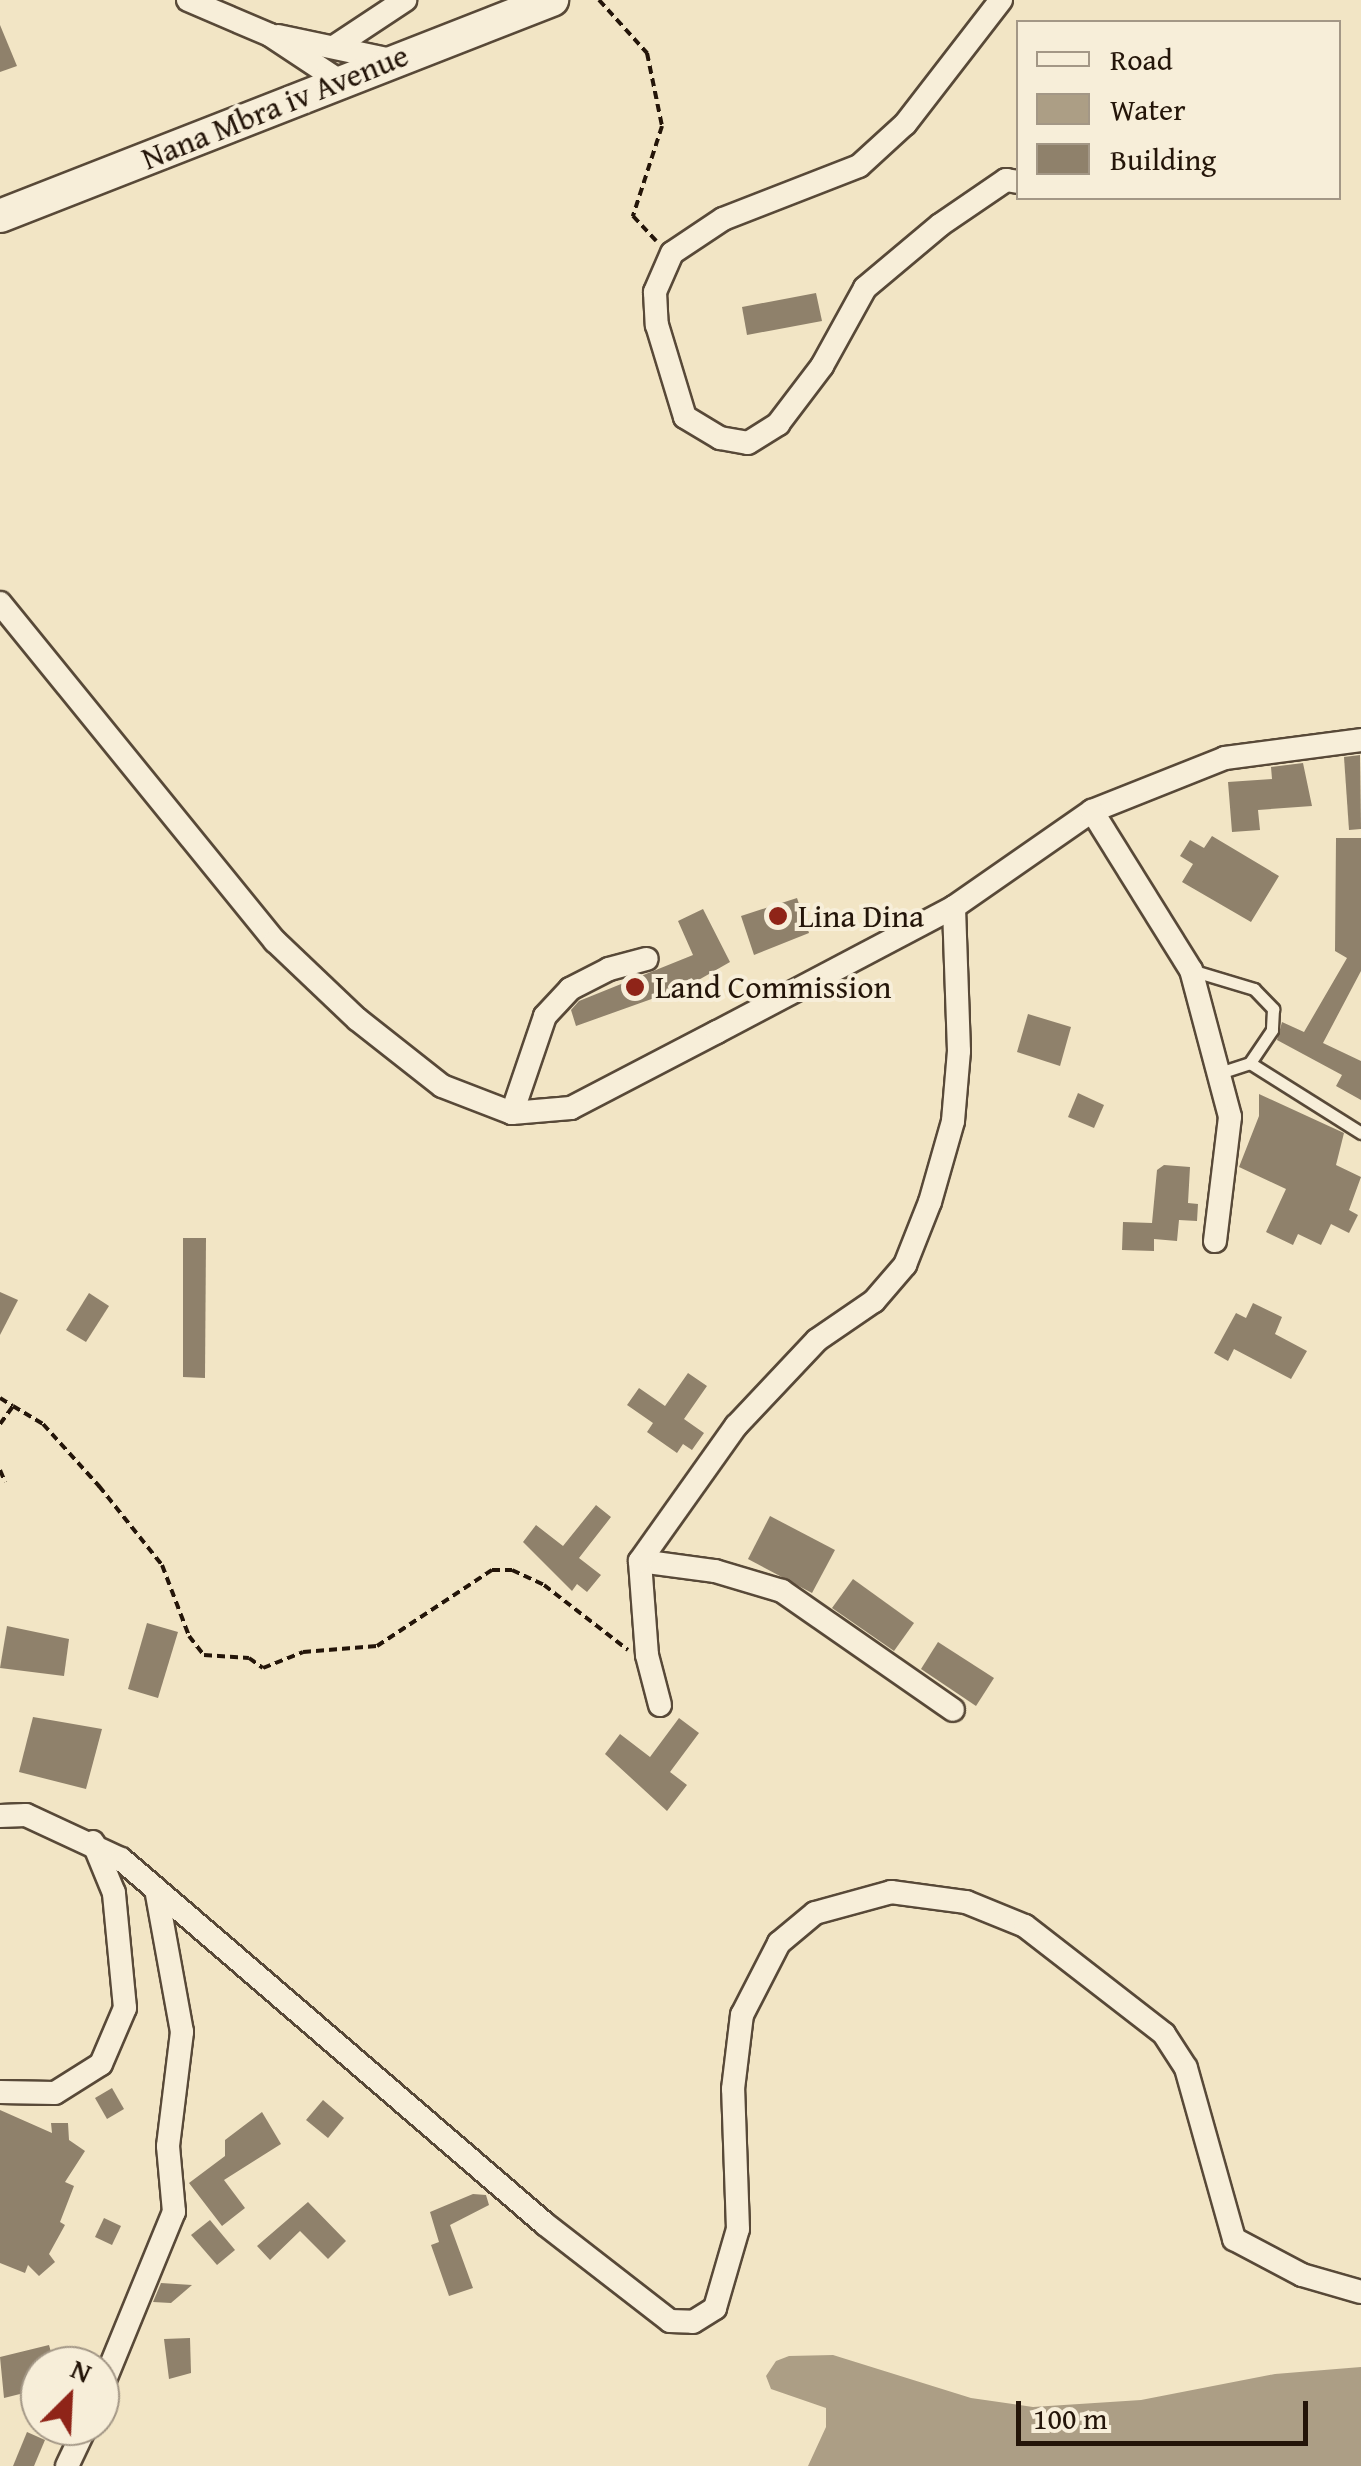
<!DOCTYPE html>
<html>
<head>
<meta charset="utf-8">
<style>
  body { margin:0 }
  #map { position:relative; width:1361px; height:2466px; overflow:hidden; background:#f2e5c5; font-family:"Gentium Book Plus",serif }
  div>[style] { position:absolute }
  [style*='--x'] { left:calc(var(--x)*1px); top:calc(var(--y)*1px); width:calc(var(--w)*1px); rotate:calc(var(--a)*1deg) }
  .water>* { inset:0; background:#ac9e85 }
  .building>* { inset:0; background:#8f816b }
  .path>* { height:4px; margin-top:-2px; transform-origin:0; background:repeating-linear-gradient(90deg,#241509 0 8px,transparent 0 13px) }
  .roads { filter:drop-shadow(2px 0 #584938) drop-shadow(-2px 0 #584938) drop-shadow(0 2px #584938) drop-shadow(0 -2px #584938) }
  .lane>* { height:11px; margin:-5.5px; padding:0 5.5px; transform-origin:5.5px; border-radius:5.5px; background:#f7eed9 }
  .street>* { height:22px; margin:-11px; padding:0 11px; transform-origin:11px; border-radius:11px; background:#f7eed9 }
  .secondary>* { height:32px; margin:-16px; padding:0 16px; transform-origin:16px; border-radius:16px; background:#f7eed9 }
  .dots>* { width:28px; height:28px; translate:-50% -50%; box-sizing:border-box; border:5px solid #f7eed9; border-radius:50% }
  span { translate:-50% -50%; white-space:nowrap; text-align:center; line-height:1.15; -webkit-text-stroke:8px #f7eed9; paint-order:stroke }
  .street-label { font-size:32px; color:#241509 }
  .poi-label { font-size:32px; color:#241509 }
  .left { translate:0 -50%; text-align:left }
  .legend { position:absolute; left:1016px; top:20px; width:325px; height:180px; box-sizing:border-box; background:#f7eed9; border:2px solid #a39786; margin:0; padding:12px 18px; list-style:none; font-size:30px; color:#241509 }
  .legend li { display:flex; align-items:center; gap:20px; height:50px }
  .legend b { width:50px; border:2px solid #a39786 }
  .north { position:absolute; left:20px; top:2346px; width:100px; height:100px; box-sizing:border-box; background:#f7eed9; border:2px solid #a39786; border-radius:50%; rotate:24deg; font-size:28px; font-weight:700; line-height:40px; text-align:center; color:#241509 }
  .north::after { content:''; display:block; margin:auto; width:35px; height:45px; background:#8f2418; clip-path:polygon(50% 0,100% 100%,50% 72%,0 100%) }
  .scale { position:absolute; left:1016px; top:2401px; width:292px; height:45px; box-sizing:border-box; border:5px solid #241509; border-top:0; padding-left:12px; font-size:30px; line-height:35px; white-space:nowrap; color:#241509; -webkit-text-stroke:8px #f7eed9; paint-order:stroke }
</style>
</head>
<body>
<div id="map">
  <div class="water">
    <i style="clip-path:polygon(833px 2355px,971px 2398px,1033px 2407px,1141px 2400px,1275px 2374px,1361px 2367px,1361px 2466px,808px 2466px,826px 2427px,826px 2408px,771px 2389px,766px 2376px,776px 2361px,789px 2356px)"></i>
  </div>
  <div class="building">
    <i style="clip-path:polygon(0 25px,17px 66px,0 72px)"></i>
    <i style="clip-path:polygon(816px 293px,822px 321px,747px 335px,742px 307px)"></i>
    <i style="clip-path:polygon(1360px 755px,1361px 829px,1349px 830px,1344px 757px)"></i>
    <i style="clip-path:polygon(1303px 763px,1312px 806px,1258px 810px,1260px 830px,1232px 832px,1228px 782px,1272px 779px,1271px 767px)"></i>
    <i style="clip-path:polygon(1212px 836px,1279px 876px,1251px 922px,1182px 882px,1193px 864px,1180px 856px,1190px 840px,1204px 848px)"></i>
    <i style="clip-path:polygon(1336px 838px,1361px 838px,1361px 971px,1323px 1043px,1361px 1061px,1361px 1100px,1336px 1086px,1342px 1075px,1277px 1040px,1282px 1022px,1304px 1032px,1347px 958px,1335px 951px)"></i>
    <i style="clip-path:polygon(797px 898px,809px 933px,754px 955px,741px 916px)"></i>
    <i style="clip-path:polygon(703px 909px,730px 962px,688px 986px,576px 1026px,571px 1010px,579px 1001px,693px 955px,678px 921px)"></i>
    <i style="clip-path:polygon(1028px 1014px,1071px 1027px,1060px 1066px,1017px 1052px)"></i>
    <i style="clip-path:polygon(1078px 1093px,1104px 1105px,1094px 1128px,1068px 1117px)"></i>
    <i style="clip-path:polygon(1259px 1094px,1344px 1133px,1336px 1165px,1361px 1177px,1349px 1210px,1358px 1215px,1349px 1233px,1331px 1224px,1321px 1245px,1298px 1234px,1293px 1245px,1266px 1232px,1286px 1189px,1239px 1167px,1259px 1116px)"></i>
    <i style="clip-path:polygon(1164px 1165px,1190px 1167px,1188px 1203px,1198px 1204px,1197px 1221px,1179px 1220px,1177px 1241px,1154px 1239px,1154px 1251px,1122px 1250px,1123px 1222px,1152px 1223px,1157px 1170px)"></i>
    <i style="clip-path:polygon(183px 1238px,206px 1238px,205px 1378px,183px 1377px)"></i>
    <i style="clip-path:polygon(0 1292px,18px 1300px,0 1335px)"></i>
    <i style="clip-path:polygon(89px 1293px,109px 1306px,86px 1342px,66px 1330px)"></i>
    <i style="clip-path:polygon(1253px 1303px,1282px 1317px,1275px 1334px,1307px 1351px,1291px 1379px,1234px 1349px,1228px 1361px,1214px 1353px,1236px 1313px,1246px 1318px)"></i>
    <i style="clip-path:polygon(688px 1373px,707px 1386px,684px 1419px,704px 1433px,692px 1450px,683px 1444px,677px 1453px,647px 1432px,653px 1423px,627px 1405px,639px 1388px,665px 1406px)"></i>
    <i style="clip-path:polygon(596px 1505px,611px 1517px,579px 1558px,601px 1575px,587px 1592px,577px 1584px,572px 1591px,523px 1542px,536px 1525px,563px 1546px)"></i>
    <i style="clip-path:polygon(770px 1516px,835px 1550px,812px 1593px,748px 1559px)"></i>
    <i style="clip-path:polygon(853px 1579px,914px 1623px,894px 1651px,832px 1608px)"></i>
    <i style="clip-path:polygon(147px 1623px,178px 1632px,158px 1698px,128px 1689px)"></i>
    <i style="clip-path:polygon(7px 1626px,69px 1639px,64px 1676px,0 1668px)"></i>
    <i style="clip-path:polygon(938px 1642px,994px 1678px,976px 1706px,921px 1669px)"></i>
    <i style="clip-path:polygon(33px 1717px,102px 1729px,86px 1789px,19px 1772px)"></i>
    <i style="clip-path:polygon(679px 1718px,699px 1733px,670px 1772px,687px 1785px,667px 1811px,605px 1754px,620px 1734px,650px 1757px)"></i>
    <i style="clip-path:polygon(112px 2088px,124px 2109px,107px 2119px,95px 2098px)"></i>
    <i style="clip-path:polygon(323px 2100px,344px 2118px,328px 2138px,306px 2120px)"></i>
    <i style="clip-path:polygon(0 2110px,52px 2133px,51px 2123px,68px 2123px,69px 2140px,85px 2151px,65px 2182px,74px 2186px,60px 2222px,65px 2225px,49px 2254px,55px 2262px,39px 2276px,28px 2265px,25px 2273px,0 2263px)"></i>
    <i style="clip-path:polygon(262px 2112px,281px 2144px,224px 2180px,245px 2208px,222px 2226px,189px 2183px,225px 2156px,225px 2140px)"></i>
    <i style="clip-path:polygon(473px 2194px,486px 2195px,489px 2205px,450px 2225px,473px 2288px,449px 2296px,431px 2245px,439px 2242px,430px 2212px)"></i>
    <i style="clip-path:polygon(308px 2202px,346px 2241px,328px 2259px,300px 2231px,270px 2260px,257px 2246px)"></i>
    <i style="clip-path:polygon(104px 2218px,121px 2226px,112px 2245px,95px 2237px)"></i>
    <i style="clip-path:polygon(210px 2220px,235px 2250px,217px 2265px,191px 2235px)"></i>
    <i style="clip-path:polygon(161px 2283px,192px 2285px,171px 2303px,153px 2302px)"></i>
    <i style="clip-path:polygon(190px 2338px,191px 2373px,169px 2379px,164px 2339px)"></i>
    <i style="clip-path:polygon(49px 2345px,55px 2366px,40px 2366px,40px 2373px,24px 2377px,28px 2392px,4px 2398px,0 2357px)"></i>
    <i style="clip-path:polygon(27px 2432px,45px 2440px,34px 2466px,13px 2466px)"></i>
  </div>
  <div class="path">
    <i style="--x:599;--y:0;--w:72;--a:47.8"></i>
    <i style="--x:647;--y:53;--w:75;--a:78.4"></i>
    <i style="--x:662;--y:126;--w:95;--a:107.9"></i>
    <i style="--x:633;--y:216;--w:34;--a:47"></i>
    <i style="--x:0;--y:1398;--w:15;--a:32"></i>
    <i style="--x:0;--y:1424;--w:22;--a:-54"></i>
    <i style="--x:13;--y:1406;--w:35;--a:31"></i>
    <i style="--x:43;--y:1424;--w:84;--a:47.9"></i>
    <i style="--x:99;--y:1486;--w:101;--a:51.4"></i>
    <i style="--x:162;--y:1565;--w:76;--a:69.2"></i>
    <i style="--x:189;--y:1636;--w:24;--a:52"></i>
    <i style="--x:204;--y:1655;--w:45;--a:3.8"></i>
    <i style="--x:249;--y:1658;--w:17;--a:36"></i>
    <i style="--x:263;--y:1668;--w:43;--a:-21.8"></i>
    <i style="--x:303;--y:1652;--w:74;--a:-4.6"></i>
    <i style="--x:377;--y:1646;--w:138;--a:-33.5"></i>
    <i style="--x:492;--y:1570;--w:20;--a:0"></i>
    <i style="--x:512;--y:1570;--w:35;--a:25"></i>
    <i style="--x:544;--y:1585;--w:106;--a:37.7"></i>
    <i style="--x:0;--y:1470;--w:13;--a:67"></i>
  </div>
  <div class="roads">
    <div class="lane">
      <i style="--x:1191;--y:970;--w:66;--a:16.8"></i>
      <i style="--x:1254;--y:989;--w:28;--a:46"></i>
      <i style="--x:1273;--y:1009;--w:21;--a:93"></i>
      <i style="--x:1272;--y:1030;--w:40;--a:124"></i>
      <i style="--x:1250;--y:1063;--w:33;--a:162"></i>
      <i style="--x:1250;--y:1063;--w:131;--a:32.2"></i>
    </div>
    <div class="street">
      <i style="--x:188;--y:0;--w:89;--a:23.1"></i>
      <i style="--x:270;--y:35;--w:82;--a:33.5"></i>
      <i style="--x:1001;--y:0;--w:157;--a:127.7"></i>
      <i style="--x:905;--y:124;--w:62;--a:137.6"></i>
      <i style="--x:859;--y:166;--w:146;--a:158.7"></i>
      <i style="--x:723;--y:219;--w:61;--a:146.3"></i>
      <i style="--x:672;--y:253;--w:43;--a:113.6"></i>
      <i style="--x:655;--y:292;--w:33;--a:87"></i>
      <i style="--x:657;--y:325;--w:96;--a:73.1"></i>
      <i style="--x:685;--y:417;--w:41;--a:31"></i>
      <i style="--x:720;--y:438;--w:28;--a:10"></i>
      <i style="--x:748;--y:443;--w:36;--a:-32"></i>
      <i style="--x:778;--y:424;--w:73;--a:-52.8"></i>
      <i style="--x:822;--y:366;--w:89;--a:-61.1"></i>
      <i style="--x:865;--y:288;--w:98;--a:-40"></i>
      <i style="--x:940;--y:225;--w:80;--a:-34.3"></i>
      <i style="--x:1006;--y:180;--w:12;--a:9"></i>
      <i style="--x:278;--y:36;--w:116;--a:11.9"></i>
      <i style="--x:337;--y:45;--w:82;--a:-33.5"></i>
      <i style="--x:0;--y:603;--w:436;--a:50.9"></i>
      <i style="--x:275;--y:941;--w:113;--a:43.6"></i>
      <i style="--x:357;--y:1019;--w:108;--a:38.2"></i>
      <i style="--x:442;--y:1086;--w:75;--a:21.1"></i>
      <i style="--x:512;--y:1113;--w:59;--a:-4.8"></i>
      <i style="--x:571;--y:1108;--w:165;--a:-27.5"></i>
      <i style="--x:717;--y:1032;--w:268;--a:-27.8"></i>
      <i style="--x:954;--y:907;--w:168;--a:-34.8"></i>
      <i style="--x:1092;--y:811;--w:143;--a:-21.7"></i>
      <i style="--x:1225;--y:758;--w:137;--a:-7.5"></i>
      <i style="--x:1092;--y:811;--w:187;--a:58.1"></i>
      <i style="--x:1191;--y:970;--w:152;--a:75.1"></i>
      <i style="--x:1230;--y:1117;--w:125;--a:96.9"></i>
      <i style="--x:512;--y:1113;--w:102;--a:-71.2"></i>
      <i style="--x:545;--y:1016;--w:37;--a:-47"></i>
      <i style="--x:570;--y:989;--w:44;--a:-27.1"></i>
      <i style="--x:609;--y:969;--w:39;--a:-15"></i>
      <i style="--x:640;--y:1561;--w:76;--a:7.6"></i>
      <i style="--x:715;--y:1571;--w:70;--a:16.6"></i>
      <i style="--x:782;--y:1591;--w:208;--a:34.8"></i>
      <i style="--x:660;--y:1705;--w:52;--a:-104.6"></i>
      <i style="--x:647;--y:1655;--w:94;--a:-94.3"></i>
      <i style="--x:640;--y:1561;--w:166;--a:-54.6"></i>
      <i style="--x:736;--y:1426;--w:118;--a:-46.7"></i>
      <i style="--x:817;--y:1340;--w:69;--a:-34.4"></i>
      <i style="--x:874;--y:1301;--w:48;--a:-49.3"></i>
      <i style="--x:905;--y:1265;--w:68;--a:-68.4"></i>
      <i style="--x:930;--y:1202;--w:84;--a:-74.1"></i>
      <i style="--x:953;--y:1121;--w:70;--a:-85.1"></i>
      <i style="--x:959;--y:1051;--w:144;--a:-92"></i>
      <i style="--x:0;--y:1816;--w:26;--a:-2"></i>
      <i style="--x:26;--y:1815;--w:105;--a:24.9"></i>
      <i style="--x:121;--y:1859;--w:559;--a:40.72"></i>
      <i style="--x:545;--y:2224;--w:158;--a:37.8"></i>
      <i style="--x:670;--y:2321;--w:23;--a:2"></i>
      <i style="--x:693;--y:2322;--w:26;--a:-32"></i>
      <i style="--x:715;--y:2308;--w:82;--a:-73.8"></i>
      <i style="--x:738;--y:2229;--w:140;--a:-92"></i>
      <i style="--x:733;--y:2089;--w:75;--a:-83.1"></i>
      <i style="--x:742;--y:2015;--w:81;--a:-62.8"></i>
      <i style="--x:779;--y:1943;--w:47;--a:-39.8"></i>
      <i style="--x:815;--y:1913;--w:79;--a:-15.4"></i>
      <i style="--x:891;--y:1892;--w:76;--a:7.6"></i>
      <i style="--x:966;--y:1902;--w:64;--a:22.1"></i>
      <i style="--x:1025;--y:1926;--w:176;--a:37.8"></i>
      <i style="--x:1164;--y:2034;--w:40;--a:57.1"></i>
      <i style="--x:1186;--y:2068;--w:178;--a:74.3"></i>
      <i style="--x:1234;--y:2239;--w:77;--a:27.9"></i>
      <i style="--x:1302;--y:2275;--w:61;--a:16.1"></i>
      <i style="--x:0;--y:2092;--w:55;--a:1"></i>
      <i style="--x:55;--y:2093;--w:54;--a:-32.2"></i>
      <i style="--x:101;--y:2064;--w:61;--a:-66.8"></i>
      <i style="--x:125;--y:2008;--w:116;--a:-95.5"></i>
      <i style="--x:114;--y:1893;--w:55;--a:-112.4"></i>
      <i style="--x:100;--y:2392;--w:195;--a:-67.7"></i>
      <i style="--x:174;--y:2212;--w:66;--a:-95.2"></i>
      <i style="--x:168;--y:2146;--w:115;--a:-83"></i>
      <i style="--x:182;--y:2032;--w:145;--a:-100.3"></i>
      <i style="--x:67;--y:2466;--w:44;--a:-64.6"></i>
    </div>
    <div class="secondary">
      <i style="--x:0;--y:216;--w:593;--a:-21.37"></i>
    </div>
  </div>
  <div class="dots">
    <i style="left:778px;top:916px;background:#8f2418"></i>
    <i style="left:635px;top:987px;background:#8f2418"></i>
  </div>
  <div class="street-label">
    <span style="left:275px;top:107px;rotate:-22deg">Nana Mbra ⅳ Avenue</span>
  </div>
  <div class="poi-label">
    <span class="left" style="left:798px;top:916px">Lina Dina</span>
    <span class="left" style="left:655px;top:987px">Land Commission</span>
  </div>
  <ul class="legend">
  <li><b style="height:12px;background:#f7eed9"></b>Road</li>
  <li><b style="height:28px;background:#ac9e85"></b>Water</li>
  <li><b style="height:28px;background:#8f816b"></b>Building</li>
  </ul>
  <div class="north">N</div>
  <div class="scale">100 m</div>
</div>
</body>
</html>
